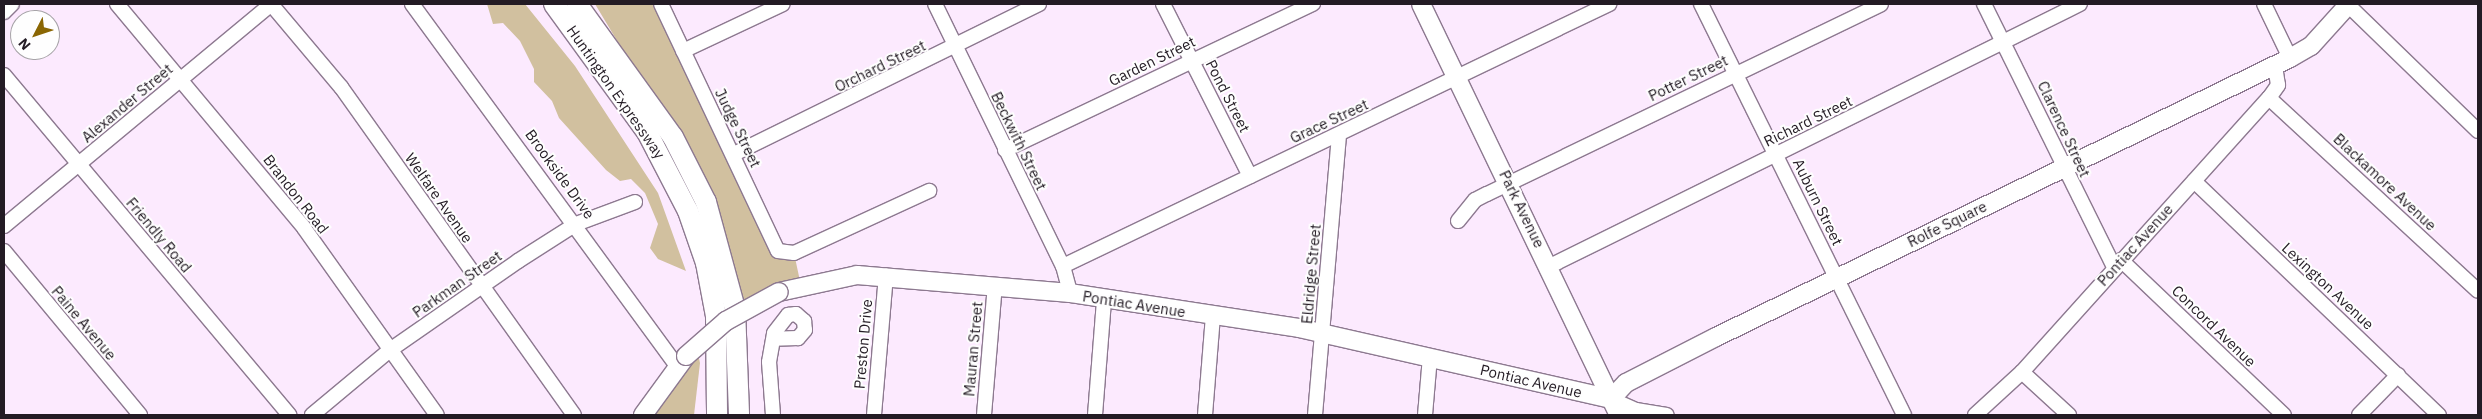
<!DOCTYPE html>
<html>
<head>
<meta charset="utf-8">
<style>
  body { margin:0 }
  #map { position:relative; width:2482px; height:419px; overflow:hidden; background:#fceafe; font-family:"IBM Plex Sans",sans-serif }
  div>[style] { position:absolute }
  [style*='--x'] { left:calc(var(--x)*1px); top:calc(var(--y)*1px); width:calc(var(--w)*1px); rotate:calc(var(--a)*1deg) }
  .green>* { inset:0; background:#d1c09f }
  .roads { filter:drop-shadow(1px 0 #8d7990) drop-shadow(-1px 0 #8d7990) drop-shadow(0 1px #8d7990) drop-shadow(0 -1px #8d7990) }
  .minor>* { height:14px; margin:-7px; padding:0 7px; transform-origin:7px; border-radius:7px; background:#fff }
  .major>* { height:18px; margin:-9px; padding:0 9px; transform-origin:9px; border-radius:9px; background:#fff }
  .highway>* { height:20px; margin:-10px; padding:0 10px; transform-origin:10px; border-radius:10px; background:#fff }
  .bridges { filter:drop-shadow(1px 0 #8d7990) drop-shadow(-1px 0 #8d7990) drop-shadow(0 1px #8d7990) drop-shadow(0 -1px #8d7990) }
  .major-bridge>* { height:18px; margin:-9px; padding:0 9px; transform-origin:9px; border-radius:9px; background:#fff }
  span { translate:-50% -50%; white-space:nowrap; text-align:center; line-height:1.15; -webkit-text-stroke:4px #fefefe; paint-order:stroke }
  .street-label { font-size:15px; color:#231b24 }
  .frame { position:absolute; inset:0; border:5px solid #231b24; pointer-events:none }
  .north { position:absolute; left:10px; top:10px; width:50px; height:50px; box-sizing:border-box; background:#fefefe; border:1px solid #a6a3a7; border-radius:50%; rotate:229deg; font-size:14px; font-weight:700; line-height:20px; text-align:center; color:#231b24 }
  .north::after { content:''; display:block; margin:auto; width:18px; height:22px; background:#8a6603; clip-path:polygon(50% 0,100% 100%,50% 72%,0 100%) }
</style>
</head>
<body>
<div id="map">
  <div class="green">
    <i style="clip-path:polygon(487px 4px,525px 4px,575px 66px,658px 193px,686px 271px,658px 259px,650px 248px,658px 224px,645px 193px,631px 179px,620px 181px,606px 170px,559px 118px,552px 101px,534px 82px,534px 69px,520px 41px,503px 23px,493px 24px)"></i>
    <i style="clip-path:polygon(595px 4px,660px 4px,773px 237px,794px 253px,800px 281px,741px 304px,715px 204px)"></i>
    <i style="clip-path:polygon(696px 345px,700px 363px,694px 415px,642px 415px)"></i>
  </div>
  <div class="roads">
    <div class="minor">
      <i style="--x:117;--y:4;--w:292;--a:50.1"></i>
      <i style="--x:304;--y:228;--w:229;--a:54.6"></i>
      <i style="--x:271;--y:4;--w:109;--a:49.9"></i>
      <i style="--x:341;--y:87;--w:402;--a:54.6"></i>
      <i style="--x:412;--y:4;--w:450;--a:53.8"></i>
      <i style="--x:661;--y:4;--w:273;--a:64.7"></i>
      <i style="--x:778;--y:251;--w:16;--a:7"></i>
      <i style="--x:794;--y:253;--w:149;--a:-24.7"></i>
      <i style="--x:935;--y:4;--w:292;--a:64"></i>
      <i style="--x:1063;--y:266;--w:28;--a:75"></i>
      <i style="--x:1163;--y:4;--w:193;--a:63.2"></i>
      <i style="--x:1701;--y:4;--w:458;--a:63.7"></i>
      <i style="--x:1984;--y:4;--w:293;--a:63.7"></i>
      <i style="--x:2264;--y:4;--w:60;--a:64.3"></i>
      <i style="--x:2348;--y:5;--w:181;--a:44.1"></i>
      <i style="--x:4;--y:12;--w:11;--a:-45"></i>
      <i style="--x:683;--y:51;--w:110;--a:-25.2"></i>
      <i style="--x:4;--y:75;--w:444;--a:50"></i>
      <i style="--x:2269;--y:98;--w:284;--a:42.7"></i>
      <i style="--x:1005;--y:150;--w:341;--a:-25.4"></i>
      <i style="--x:734;--y:154;--w:340;--a:-26.2"></i>
      <i style="--x:2194;--y:181;--w:339;--a:43.7"></i>
      <i style="--x:1458;--y:221;--w:27;--a:-51"></i>
      <i style="--x:1475;--y:200;--w:13;--a:-27"></i>
      <i style="--x:1487;--y:194;--w:437;--a:-25.7"></i>
      <i style="--x:4;--y:226;--w:347;--a:-39.7"></i>
      <i style="--x:4;--y:251;--w:213;--a:50.3"></i>
      <i style="--x:2121;--y:260;--w:225;--a:43.6"></i>
      <i style="--x:1063;--y:266;--w:606;--a:-25.63"></i>
      <i style="--x:1550;--y:266;--w:591;--a:-26.31"></i>
      <i style="--x:2022;--y:372;--w:64;--a:42.5"></i>
      <i style="--x:1611;--y:399;--w:27;--a:24"></i>
      <i style="--x:1636;--y:410;--w:31;--a:9"></i>
      <i style="--x:312;--y:415;--w:102;--a:-39.8"></i>
      <i style="--x:390;--y:350;--w:156;--a:-34.8"></i>
      <i style="--x:518;--y:261;--w:69;--a:-32.5"></i>
      <i style="--x:576;--y:224;--w:63;--a:-20.4"></i>
      <i style="--x:773;--y:415;--w:53;--a:-94.3"></i>
      <i style="--x:769;--y:362;--w:29;--a:-80"></i>
      <i style="--x:774;--y:333;--w:23;--a:-52"></i>
      <i style="--x:788;--y:315;--w:8;--a:-7"></i>
      <i style="--x:796;--y:314;--w:11;--a:41"></i>
      <i style="--x:804;--y:321;--w:9;--a:84"></i>
      <i style="--x:805;--y:330;--w:11;--a:131"></i>
      <i style="--x:798;--y:338;--w:24;--a:178"></i>
      <i style="--x:874;--y:415;--w:140;--a:-85.1"></i>
      <i style="--x:984;--y:415;--w:130;--a:-85.2"></i>
      <i style="--x:1095;--y:415;--w:115;--a:-85.5"></i>
      <i style="--x:1205;--y:415;--w:99;--a:-85.4"></i>
      <i style="--x:1315;--y:415;--w:281;--a:-85.1"></i>
      <i style="--x:1425;--y:415;--w:58;--a:-85.1"></i>
      <i style="--x:1975;--y:415;--w:64;--a:-42.5"></i>
      <i style="--x:2022;--y:372;--w:369;--a:-48"></i>
      <i style="--x:2269;--y:98;--w:16;--a:-55"></i>
      <i style="--x:2278;--y:85;--w:20;--a:-99"></i>
      <i style="--x:2359;--y:415;--w:56;--a:-45.7"></i>
    </div>
    <div class="major">
      <i style="--x:1421;--y:4;--w:456;--a:64.3"></i>
      <i style="--x:779;--y:292;--w:80;--a:-12.3"></i>
      <i style="--x:857;--y:275;--w:214;--a:4.8"></i>
      <i style="--x:1070;--y:293;--w:232;--a:8.7"></i>
      <i style="--x:1299;--y:328;--w:320;--a:12.8"></i>
      <i style="--x:1611;--y:399;--w:22;--a:-47"></i>
      <i style="--x:1626;--y:383;--w:101;--a:-27.1"></i>
      <i style="--x:1716;--y:337;--w:638;--a:-25.92"></i>
      <i style="--x:2290;--y:58;--w:24;--a:-30"></i>
      <i style="--x:2311;--y:46;--w:57;--a:-47.9"></i>
      <i style="--x:643;--y:415;--w:73;--a:-53.9"></i>
    </div>
    <div class="highway">
      <i style="--x:554;--y:4;--w:158;--a:54"></i>
      <i style="--x:647;--y:132;--w:89;--a:62.6"></i>
      <i style="--x:688;--y:211;--w:55;--a:70.9"></i>
      <i style="--x:706;--y:263;--w:54;--a:79.3"></i>
      <i style="--x:716;--y:316;--w:99;--a:89.4"></i>
      <i style="--x:577;--y:4;--w:164;--a:54.2"></i>
      <i style="--x:673;--y:137;--w:73;--a:63.1"></i>
      <i style="--x:706;--y:202;--w:111;--a:74.8"></i>
      <i style="--x:735;--y:309;--w:106;--a:87.8"></i>
    </div>
  </div>
  <div class="bridges">
    <div class="major-bridge">
      <i style="--x:686;--y:356;--w:53;--a:-41.2"></i>
      <i style="--x:726;--y:321;--w:60;--a:-28.7"></i>
    </div>
  </div>
  <div class="street-label">
    <span style="left:1152px;top:61px;rotate:-26deg">Garden Street</span>
    <span style="left:880px;top:66px;rotate:-26deg">Orchard Street</span>
    <span style="left:1688px;top:78px;rotate:-26deg">Potter Street</span>
    <span style="left:616px;top:92px;rotate:55deg">Huntington Expressway</span>
    <span style="left:1228px;top:96px;rotate:63deg">Pond Street</span>
    <span style="left:127px;top:103px;rotate:-40deg">Alexander Street</span>
    <span style="left:1329px;top:121px;rotate:-25deg">Grace Street</span>
    <span style="left:1808px;top:121px;rotate:-26deg">Richard Street</span>
    <span style="left:738px;top:128px;rotate:64deg">Judge Street</span>
    <span style="left:2064px;top:129px;rotate:65deg">Clarence Street</span>
    <span style="left:1019px;top:141px;rotate:64deg">Beckwith Street</span>
    <span style="left:560px;top:174px;rotate:54deg">Brookside Drive</span>
    <span style="left:2385px;top:182px;rotate:43deg">Blackamore Avenue</span>
    <span style="left:296px;top:194px;rotate:52deg">Brandon Road</span>
    <span style="left:439px;top:198px;rotate:55deg">Welfare Avenue</span>
    <span style="left:1818px;top:202px;rotate:64deg">Auburn Street</span>
    <span style="left:1522px;top:209px;rotate:64deg">Park Avenue</span>
    <span style="left:1947px;top:224px;rotate:-26deg">Rolfe Square</span>
    <span style="left:159px;top:235px;rotate:50deg">Friendly Road</span>
    <span style="left:2135px;top:245px;rotate:-48deg">Pontiac Avenue</span>
    <span style="left:1311px;top:274px;rotate:-85deg">Eldridge Street</span>
    <span style="left:457px;top:284px;rotate:-35deg">Parkman Street</span>
    <span style="left:2328px;top:286px;rotate:43deg">Lexington Avenue</span>
    <span style="left:1134px;top:304px;rotate:9deg">Pontiac Avenue</span>
    <span style="left:84px;top:323px;rotate:50deg">Paine Avenue</span>
    <span style="left:2214px;top:326px;rotate:44deg">Concord Avenue</span>
    <span style="left:863px;top:344px;rotate:-85deg">Preston Drive</span>
    <span style="left:973px;top:349px;rotate:-85deg">Mauran Street</span>
    <span style="left:1531px;top:381px;rotate:13deg">Pontiac Avenue</span>
  </div>
  <div class="frame"></div>
  <div class="north">N</div>
</div>
</body>
</html>
